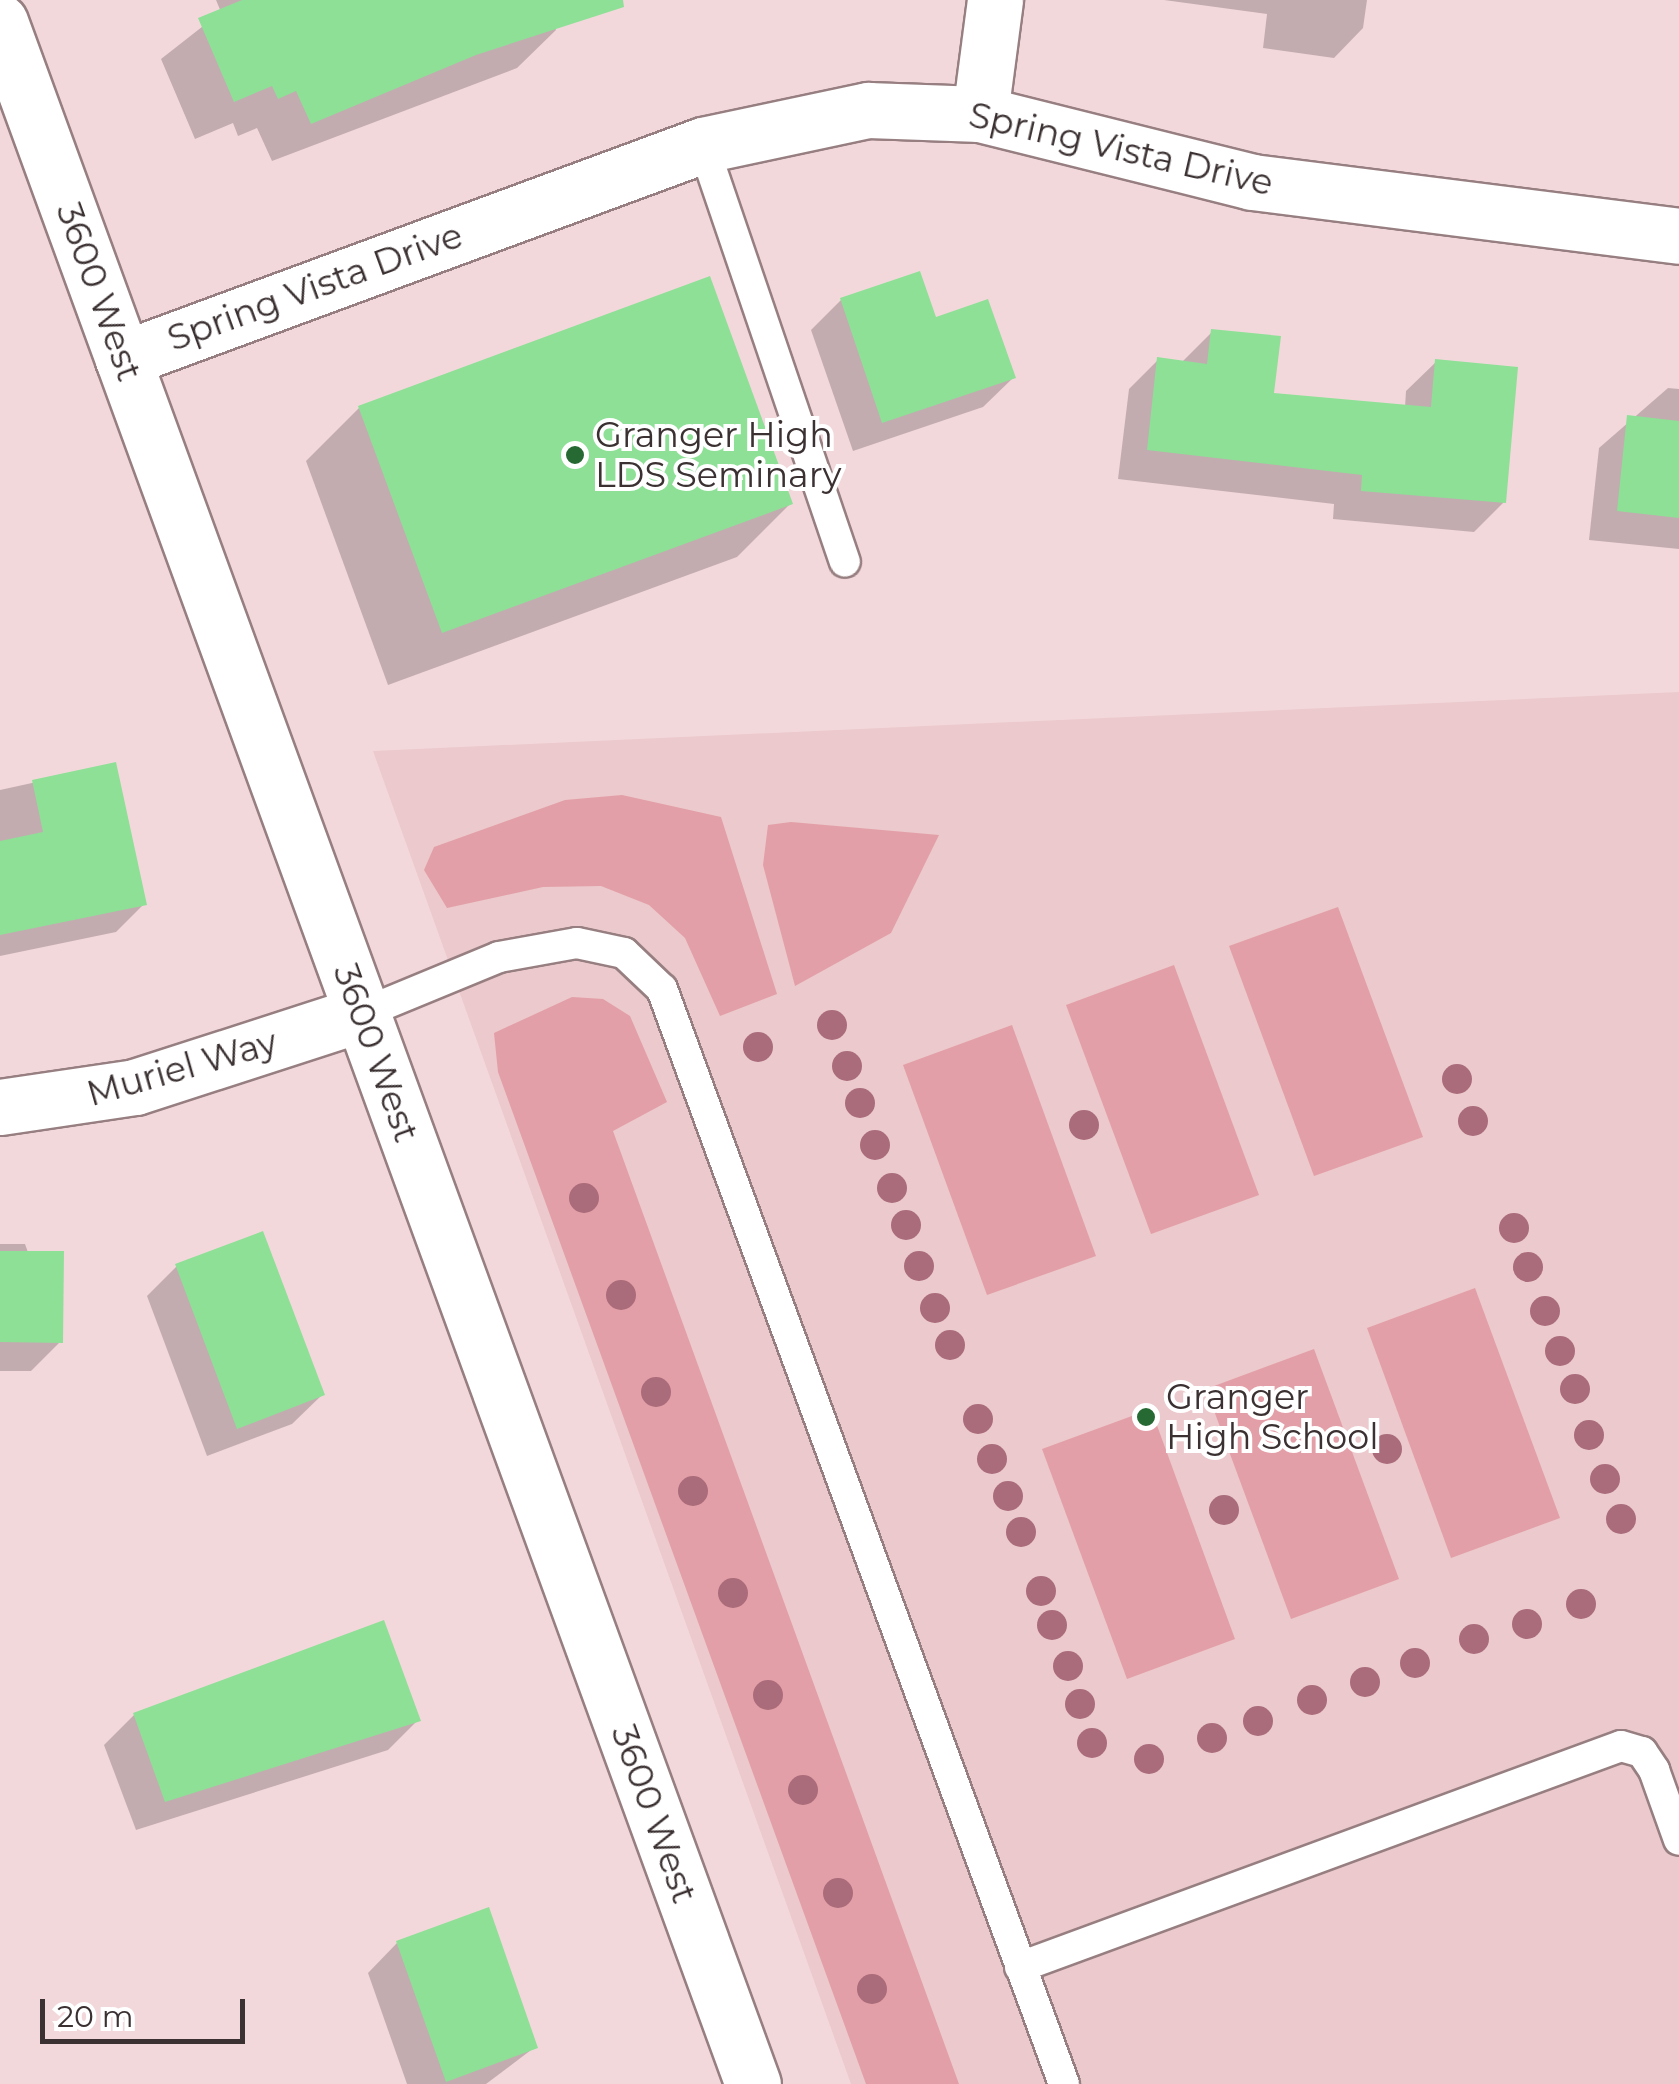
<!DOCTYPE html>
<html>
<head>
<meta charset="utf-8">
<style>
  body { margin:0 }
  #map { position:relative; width:1679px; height:2084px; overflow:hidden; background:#f3d8db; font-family:Montserrat,sans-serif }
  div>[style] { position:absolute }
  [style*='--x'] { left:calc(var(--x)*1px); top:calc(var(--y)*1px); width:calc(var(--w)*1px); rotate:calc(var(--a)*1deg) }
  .built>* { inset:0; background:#ebc9cc }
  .green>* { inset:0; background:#e39fa7 }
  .shadow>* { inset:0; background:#0003 }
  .building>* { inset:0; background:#8ee097 }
  .roads { filter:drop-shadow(2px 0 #977f81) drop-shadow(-2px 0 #977f81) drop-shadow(0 2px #977f81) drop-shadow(0 -2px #977f81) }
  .lane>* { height:30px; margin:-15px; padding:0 15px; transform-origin:15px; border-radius:15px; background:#fff }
  .street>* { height:55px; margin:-27.5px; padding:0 27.5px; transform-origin:27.5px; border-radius:27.5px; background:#fff }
  .secondary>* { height:55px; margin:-27.5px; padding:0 27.5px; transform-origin:27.5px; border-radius:27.5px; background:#fff }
  .trees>* { width:30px; height:30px; margin:-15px; border-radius:50%; background:#aa6b7a }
  .dots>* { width:28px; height:28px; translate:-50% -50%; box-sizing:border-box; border:5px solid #fff; border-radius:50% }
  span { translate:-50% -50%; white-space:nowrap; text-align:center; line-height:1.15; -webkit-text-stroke:8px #fff; paint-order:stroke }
  .street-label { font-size:35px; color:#3b3132 }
  .poi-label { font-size:35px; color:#3b3132 }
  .left { translate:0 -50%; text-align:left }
  .scale { position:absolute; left:40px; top:1999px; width:205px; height:45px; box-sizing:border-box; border:5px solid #3b3132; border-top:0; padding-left:12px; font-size:30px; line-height:35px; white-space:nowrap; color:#3b3132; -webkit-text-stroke:8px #fff; paint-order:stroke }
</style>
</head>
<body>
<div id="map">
  <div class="built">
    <i style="clip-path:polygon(1679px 692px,1679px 2084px,851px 2084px,373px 751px)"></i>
  </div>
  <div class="green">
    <i style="clip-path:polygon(622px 795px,721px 817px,777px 994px,720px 1016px,685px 938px,649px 905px,601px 886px,543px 887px,447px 908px,424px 870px,434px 847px,565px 800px)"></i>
    <i style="clip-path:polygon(791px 822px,939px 835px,891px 933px,795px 986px,763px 865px,768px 825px)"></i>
    <i style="clip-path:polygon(1338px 907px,1423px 1137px,1314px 1176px,1229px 946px)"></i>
    <i style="clip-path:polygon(1174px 965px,1259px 1195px,1151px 1234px,1066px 1005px)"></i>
    <i style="clip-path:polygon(572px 997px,603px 999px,630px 1016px,667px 1102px,613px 1131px,959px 2084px,866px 2084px,498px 1072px,494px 1033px)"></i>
    <i style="clip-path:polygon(1012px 1025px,1096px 1256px,987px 1295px,903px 1065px)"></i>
    <i style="clip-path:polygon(1475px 1288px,1560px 1518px,1451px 1558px,1367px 1328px)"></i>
    <i style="clip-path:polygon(1314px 1349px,1399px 1579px,1291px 1619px,1206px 1389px)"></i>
    <i style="clip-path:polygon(1151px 1409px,1235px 1639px,1127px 1679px,1042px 1449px)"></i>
  </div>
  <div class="shadow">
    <i style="clip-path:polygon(216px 0,558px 0,547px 5px,556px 30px,517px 68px,272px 161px,257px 128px,238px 136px,233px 123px,195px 139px,161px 59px,221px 12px)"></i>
    <i style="clip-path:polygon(1164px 0,1367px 0,1363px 28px,1334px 58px,1263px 48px,1267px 14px)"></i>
    <i style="clip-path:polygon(841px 300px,1013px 378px,983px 407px,853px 451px,811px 330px)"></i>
    <i style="clip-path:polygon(1212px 332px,1271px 395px,1405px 407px,1406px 391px,1436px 362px,1504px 502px,1474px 532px,1333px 519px,1334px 504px,1118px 479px,1129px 389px,1158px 360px,1181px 363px)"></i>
    <i style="clip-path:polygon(1668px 388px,1679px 389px,1679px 549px,1589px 540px,1599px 448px)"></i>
    <i style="clip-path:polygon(359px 408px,790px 504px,737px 557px,388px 685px,306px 461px)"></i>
    <i style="clip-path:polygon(114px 765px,144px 904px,116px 932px,0 956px,0 790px)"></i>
    <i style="clip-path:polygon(0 1244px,25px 1244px,60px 1342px,31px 1371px,0 1371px)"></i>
    <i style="clip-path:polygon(177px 1266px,322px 1395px,292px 1424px,207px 1456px,147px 1296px)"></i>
    <i style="clip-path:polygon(134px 1715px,418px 1720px,388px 1750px,136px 1830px,104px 1745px)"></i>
    <i style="clip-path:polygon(397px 1943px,535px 2047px,486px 2084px,407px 2084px,368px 1973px)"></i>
  </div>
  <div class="building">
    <i style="clip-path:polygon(242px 0,623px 0,624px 7px,476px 55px,311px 124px,296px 91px,278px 99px,272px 86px,234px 102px,198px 18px)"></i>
    <i style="clip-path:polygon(920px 271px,936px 317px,988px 299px,1016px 378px,882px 423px,840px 298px)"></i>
    <i style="clip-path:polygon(710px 276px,793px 504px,442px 633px,358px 406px)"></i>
    <i style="clip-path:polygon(1211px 329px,1281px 336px,1274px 393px,1431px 407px,1435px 359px,1518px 367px,1506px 503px,1361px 491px,1362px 475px,1147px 450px,1157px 357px,1207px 364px)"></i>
    <i style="clip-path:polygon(1627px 415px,1679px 421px,1679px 518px,1617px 511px)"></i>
    <i style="clip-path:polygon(116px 762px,147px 905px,0 935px,0 841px,43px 832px,32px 780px)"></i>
    <i style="clip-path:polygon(263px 1231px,325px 1395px,237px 1429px,175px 1264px)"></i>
    <i style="clip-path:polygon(0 1251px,64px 1251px,63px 1343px,0 1342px)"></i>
    <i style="clip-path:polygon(384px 1620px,421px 1721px,165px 1802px,133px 1713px)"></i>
    <i style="clip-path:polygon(489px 1907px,538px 2048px,446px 2082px,396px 1941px)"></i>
  </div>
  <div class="roads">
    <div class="lane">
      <i style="--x:703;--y:145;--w:440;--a:71.2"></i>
      <i style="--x:361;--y:1014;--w:149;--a:-22.4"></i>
      <i style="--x:499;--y:957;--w:79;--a:-10.2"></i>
      <i style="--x:577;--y:943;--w:48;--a:12"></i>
      <i style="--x:624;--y:953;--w:52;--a:43.5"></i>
      <i style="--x:662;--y:989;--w:1166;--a:69.84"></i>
      <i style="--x:1020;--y:1967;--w:640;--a:-20.19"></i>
      <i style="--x:1621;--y:1746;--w:22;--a:16"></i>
      <i style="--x:1642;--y:1752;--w:22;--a:56"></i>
      <i style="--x:1654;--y:1770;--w:74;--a:70.3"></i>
    </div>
    <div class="street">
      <i style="--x:980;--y:114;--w:115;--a:-82.5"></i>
      <i style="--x:123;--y:359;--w:618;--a:-20.25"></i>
      <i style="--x:703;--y:145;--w:169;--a:-12"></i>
      <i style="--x:868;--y:110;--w:112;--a:2"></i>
      <i style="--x:980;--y:114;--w:280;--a:14"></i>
      <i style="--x:1252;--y:182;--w:430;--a:7.2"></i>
      <i style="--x:0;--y:1107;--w:136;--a:-8.4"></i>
      <i style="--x:135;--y:1087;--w:237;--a:-17.9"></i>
    </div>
    <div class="secondary">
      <i style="--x:0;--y:22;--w:2195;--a:69.94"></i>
    </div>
  </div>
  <div class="trees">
    <i style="left:832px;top:1025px"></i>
    <i style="left:758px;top:1047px"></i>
    <i style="left:847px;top:1066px"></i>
    <i style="left:1457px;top:1079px"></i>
    <i style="left:860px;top:1103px"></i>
    <i style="left:1473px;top:1121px"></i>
    <i style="left:1084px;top:1125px"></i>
    <i style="left:875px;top:1145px"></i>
    <i style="left:892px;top:1188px"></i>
    <i style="left:584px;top:1198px"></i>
    <i style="left:906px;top:1225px"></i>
    <i style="left:1514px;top:1228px"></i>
    <i style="left:919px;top:1266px"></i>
    <i style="left:1528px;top:1267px"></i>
    <i style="left:621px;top:1295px"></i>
    <i style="left:935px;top:1308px"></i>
    <i style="left:1545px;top:1311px"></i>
    <i style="left:950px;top:1345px"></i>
    <i style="left:1560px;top:1351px"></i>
    <i style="left:1575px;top:1389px"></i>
    <i style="left:656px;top:1392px"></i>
    <i style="left:978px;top:1419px"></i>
    <i style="left:1589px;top:1435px"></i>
    <i style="left:1387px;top:1449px"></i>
    <i style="left:992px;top:1459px"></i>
    <i style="left:1605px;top:1479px"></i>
    <i style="left:693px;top:1491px"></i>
    <i style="left:1008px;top:1496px"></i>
    <i style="left:1224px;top:1510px"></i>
    <i style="left:1621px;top:1519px"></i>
    <i style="left:1021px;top:1532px"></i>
    <i style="left:1041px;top:1591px"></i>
    <i style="left:733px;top:1593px"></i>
    <i style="left:1581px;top:1604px"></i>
    <i style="left:1527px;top:1624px"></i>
    <i style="left:1052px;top:1625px"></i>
    <i style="left:1474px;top:1639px"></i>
    <i style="left:1415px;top:1663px"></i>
    <i style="left:1068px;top:1666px"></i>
    <i style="left:1365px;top:1682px"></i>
    <i style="left:768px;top:1695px"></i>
    <i style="left:1312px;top:1700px"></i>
    <i style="left:1080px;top:1704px"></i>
    <i style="left:1258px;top:1721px"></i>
    <i style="left:1212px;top:1738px"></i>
    <i style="left:1092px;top:1743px"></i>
    <i style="left:1149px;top:1759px"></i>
    <i style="left:803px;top:1790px"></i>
    <i style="left:838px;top:1893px"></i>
    <i style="left:872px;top:1989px"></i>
  </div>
  <div class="dots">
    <i style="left:575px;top:455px;background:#276933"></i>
    <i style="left:1146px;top:1417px;background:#276933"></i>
  </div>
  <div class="street-label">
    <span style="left:1121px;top:149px;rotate:13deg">Spring Vista Drive</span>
    <span style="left:315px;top:287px;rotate:-20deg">Spring Vista Drive</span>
    <span style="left:99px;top:292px;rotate:70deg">3600 West</span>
    <span style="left:376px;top:1053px;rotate:70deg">3600 West</span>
    <span style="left:182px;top:1068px;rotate:-16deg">Muriel Way</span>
    <span style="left:654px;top:1814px;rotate:70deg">3600 West</span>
  </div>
  <div class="poi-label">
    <span class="left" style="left:595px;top:455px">Granger High<br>LDS Seminary</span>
    <span class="left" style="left:1166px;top:1417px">Granger<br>High School</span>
  </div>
  <div class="scale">20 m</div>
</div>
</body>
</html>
